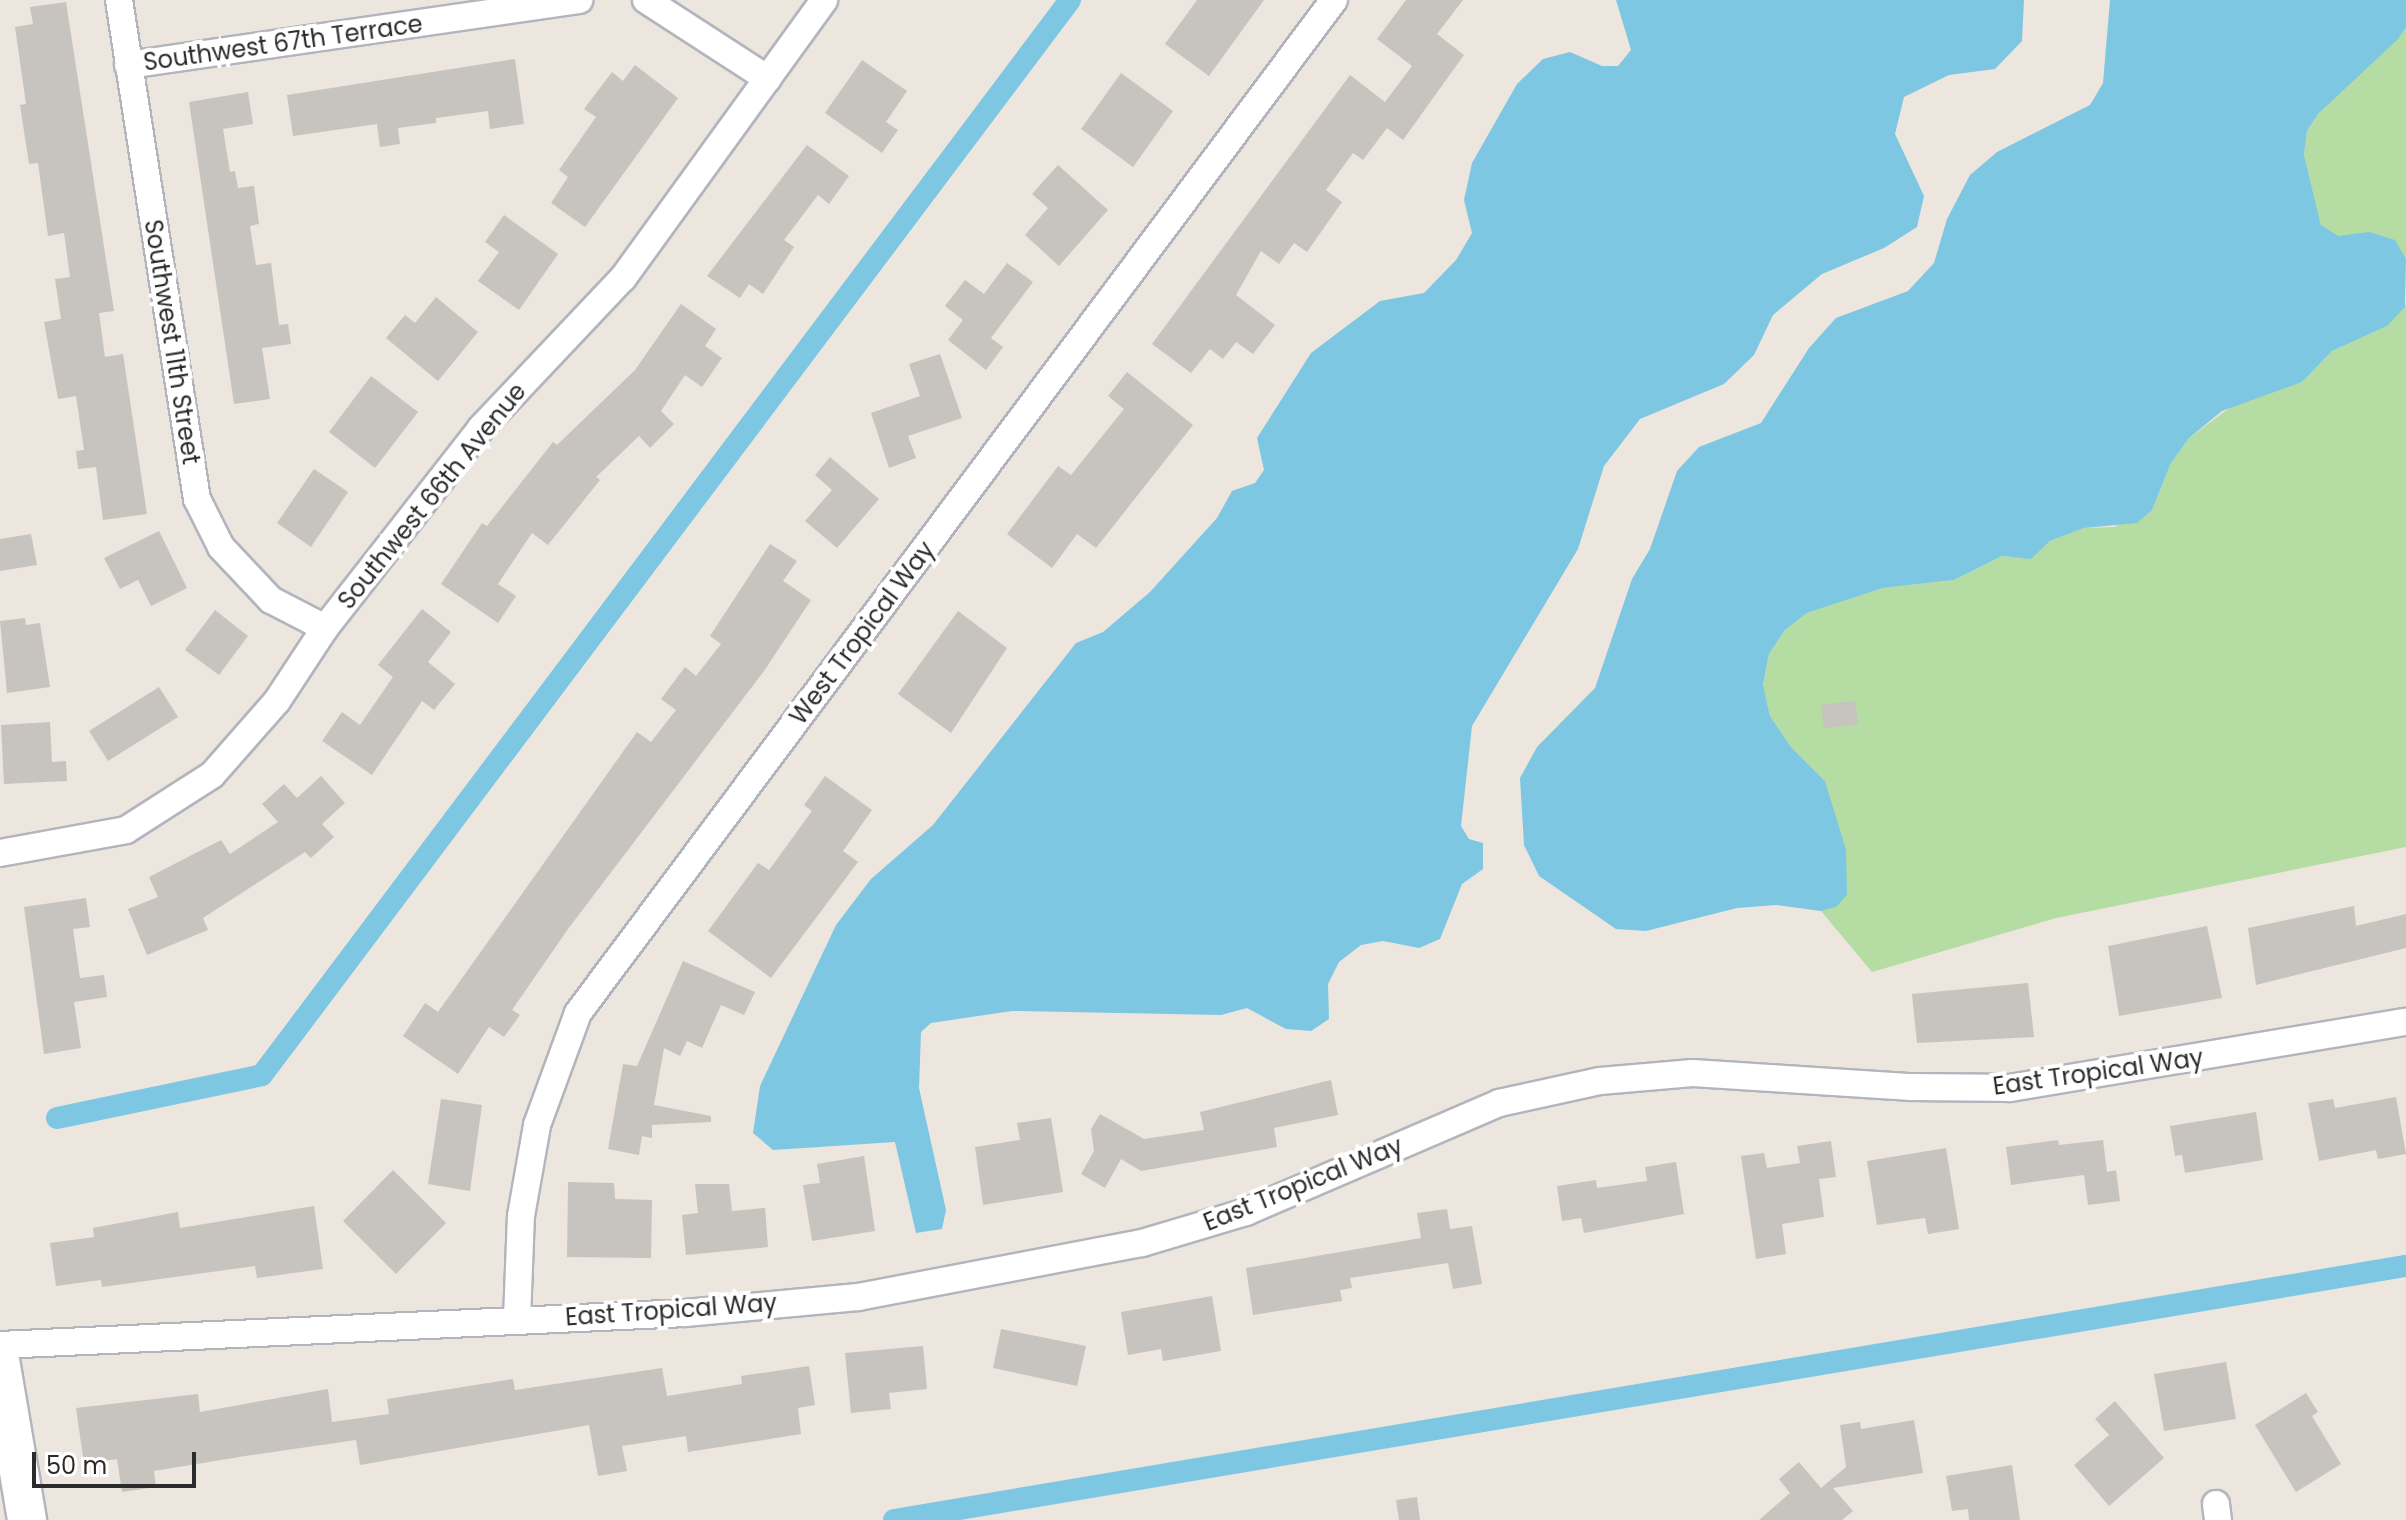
<!DOCTYPE html>
<html>
<head>
<meta charset="utf-8">
<style>
  body { margin:0 }
  #map { position:relative; width:2406px; height:1520px; overflow:hidden; background:#ece6df; font-family:Poppins,sans-serif }
  div>[style] { position:absolute }
  [style*='--x'] { left:calc(var(--x)*1px); top:calc(var(--y)*1px); width:calc(var(--w)*1px); rotate:calc(var(--a)*1deg) }
  .green>* { inset:0; background:#b5dca2 }
  .water>* { inset:0; background:#7dc7e2 }
  .canal>* { height:22px; margin:-11px; padding:0 11px; transform-origin:11px; border-radius:11px; background:#7dc7e2 }
  .building>* { inset:0; background:#c7c3be }
  .roads { filter:drop-shadow(2px 0 #b2b5bd) drop-shadow(-2px 0 #b2b5bd) drop-shadow(0 2px #b2b5bd) drop-shadow(0 -2px #b2b5bd) }
  .street>* { height:26px; margin:-13px; padding:0 13px; transform-origin:13px; border-radius:13px; background:#fff }
  .secondary>* { height:38px; margin:-19px; padding:0 19px; transform-origin:19px; border-radius:19px; background:#fff }
  span { translate:-50% -50%; white-space:nowrap; text-align:center; line-height:1.15; -webkit-text-stroke:8px #fff; paint-order:stroke }
  .street-label { font-size:24px; color:#2b2b2b }
  .scale { position:absolute; left:32px; top:1452px; width:164px; height:36px; box-sizing:border-box; border:4px solid #2b2b2b; border-top:0; padding-left:10px; font-size:24px; line-height:28px; white-space:nowrap; color:#2b2b2b; -webkit-text-stroke:6px #fff; paint-order:stroke }
</style>
</head>
<body>
<div id="map">
  <div class="green">
    <i style="clip-path:polygon(2406px 27px,2406px 259px,2337px 236px,2321px 225px,2304px 155px,2307px 131px,2318px 114px)"></i>
    <i style="clip-path:polygon(2406px 304px,2406px 847px,2056px 918px,1872px 972px,1821px 911px,1836px 907px,1834px 816px,1825px 781px,1791px 747px,1770px 716px,1763px 686px,1769px 654px,1785px 630px,1807px 613px,1883px 588px,1954px 580px,2002px 556px,2031px 558px,2050px 541px,2084px 528px,2114px 527px,2152px 510px,2171px 463px,2189px 438px,2239px 401px,2302px 382px,2332px 351px,2387px 326px)"></i>
  </div>
  <div class="water">
    <i style="clip-path:polygon(1616px 0,2024px 0,2022px 41px,1995px 69px,1949px 75px,1904px 97px,1895px 134px,1924px 196px,1917px 227px,1884px 248px,1822px 274px,1773px 315px,1754px 355px,1724px 384px,1640px 419px,1604px 466px,1578px 549px,1472px 726px,1461px 826px,1469px 839px,1483px 843px,1483px 869px,1462px 884px,1440px 939px,1419px 948px,1383px 941px,1361px 945px,1339px 962px,1328px 984px,1329px 1019px,1311px 1031px,1286px 1029px,1247px 1008px,1221px 1015px,1012px 1011px,931px 1023px,921px 1032px,919px 1088px,946px 1210px,942px 1229px,916px 1233px,895px 1142px,773px 1150px,753px 1133px,760px 1086px,836px 925px,871px 879px,933px 825px,1076px 643px,1103px 632px,1150px 592px,1217px 518px,1232px 491px,1255px 483px,1264px 470px,1257px 438px,1311px 353px,1380px 301px,1424px 293px,1456px 260px,1472px 233px,1464px 200px,1472px 163px,1517px 84px,1543px 59px,1570px 52px,1602px 66px,1618px 66px,1631px 50px)"></i>
    <i style="clip-path:polygon(2110px 0,2406px 0,2406px 27px,2398px 39px,2318px 114px,2307px 131px,2304px 155px,2321px 225px,2338px 236px,2369px 232px,2395px 240px,2406px 259px,2405px 307px,2387px 326px,2332px 351px,2302px 382px,2222px 411px,2189px 438px,2171px 463px,2152px 510px,2137px 523px,2084px 528px,2050px 541px,2031px 559px,2002px 556px,1954px 580px,1883px 588px,1807px 613px,1785px 630px,1769px 654px,1763px 685px,1770px 716px,1791px 747px,1825px 781px,1846px 850px,1847px 895px,1836px 907px,1821px 911px,1776px 905px,1737px 908px,1646px 931px,1616px 929px,1539px 876px,1524px 845px,1520px 778px,1537px 747px,1595px 688px,1632px 579px,1650px 549px,1677px 471px,1699px 447px,1761px 423px,1809px 348px,1836px 318px,1908px 291px,1934px 263px,1947px 219px,1970px 175px,1997px 152px,2090px 105px,2103px 83px)"></i>
  </div>
  <div class="canal">
    <i style="--x:57;--y:1118;--w:209;--a:-11.8"></i>
    <i style="--x:262;--y:1075;--w:1345;--a:-53.07"></i>
    <i style="--x:894;--y:1520;--w:1533;--a:-9.54"></i>
  </div>
  <div class="building">
    <i style="clip-path:polygon(1197px 0,1264px 0,1209px 76px,1165px 44px)"></i>
    <i style="clip-path:polygon(1406px 0,1463px 0,1437px 34px,1464px 55px,1403px 140px,1387px 128px,1363px 160px,1353px 153px,1326px 190px,1342px 202px,1307px 252px,1294px 243px,1279px 264px,1261px 251px,1236px 295px,1275px 325px,1253px 354px,1236px 342px,1223px 359px,1210px 349px,1191px 373px,1152px 344px,1350px 75px,1385px 102px,1412px 66px,1377px 39px)"></i>
    <i style="clip-path:polygon(66px 2px,114px 311px,99px 313px,105px 357px,123px 354px,147px 514px,103px 520px,96px 467px,78px 469px,76px 451px,84px 450px,76px 396px,58px 399px,44px 322px,61px 319px,55px 279px,70px 277px,64px 233px,48px 236px,38px 163px,29px 164px,20px 105px,26px 104px,15px 27px,33px 24px,30px 7px)"></i>
    <i style="clip-path:polygon(515px 59px,524px 124px,490px 129px,488px 111px,436px 118px,436px 123px,398px 128px,400px 144px,380px 147px,377px 124px,293px 136px,287px 95px)"></i>
    <i style="clip-path:polygon(862px 60px,907px 91px,886px 122px,898px 130px,882px 153px,825px 113px)"></i>
    <i style="clip-path:polygon(635px 65px,678px 98px,585px 227px,551px 203px,568px 177px,559px 170px,596px 117px,584px 109px,612px 72px,623px 81px)"></i>
    <i style="clip-path:polygon(1121px 73px,1173px 111px,1133px 167px,1081px 129px)"></i>
    <i style="clip-path:polygon(248px 92px,253px 124px,223px 129px,230px 172px,235px 171px,238px 188px,254px 186px,259px 224px,250px 226px,256px 265px,271px 263px,279px 325px,288px 324px,291px 344px,262px 348px,270px 399px,234px 404px,189px 102px)"></i>
    <i style="clip-path:polygon(807px 145px,849px 176px,829px 204px,818px 195px,784px 240px,794px 247px,763px 294px,749px 284px,740px 298px,707px 276px)"></i>
    <i style="clip-path:polygon(1058px 165px,1108px 210px,1059px 266px,1025px 235px,1048px 208px,1032px 194px)"></i>
    <i style="clip-path:polygon(504px 215px,558px 254px,519px 310px,478px 281px,499px 252px,485px 242px)"></i>
    <i style="clip-path:polygon(1007px 263px,1033px 282px,991px 338px,1003px 347px,986px 370px,948px 340px,963px 320px,945px 306px,965px 280px,984px 294px)"></i>
    <i style="clip-path:polygon(436px 297px,478px 332px,438px 381px,386px 338px,405px 315px,415px 323px)"></i>
    <i style="clip-path:polygon(681px 304px,716px 329px,705px 346px,722px 358px,702px 387px,685px 375px,661px 411px,674px 424px,650px 448px,639px 436px,596px 477px,600px 480px,548px 545px,532px 533px,498px 584px,516px 596px,498px 623px,441px 584px,482px 523px,487px 526px,553px 442px,557px 445px,635px 370px)"></i>
    <i style="clip-path:polygon(940px 354px,962px 418px,908px 436px,916px 458px,889px 468px,871px 413px,920px 396px,909px 364px)"></i>
    <i style="clip-path:polygon(1127px 372px,1193px 425px,1096px 548px,1077px 534px,1052px 568px,1007px 534px,1058px 466px,1071px 475px,1124px 409px,1108px 396px)"></i>
    <i style="clip-path:polygon(371px 376px,418px 412px,375px 468px,329px 432px)"></i>
    <i style="clip-path:polygon(830px 457px,879px 499px,837px 548px,805px 521px,832px 490px,815px 475px)"></i>
    <i style="clip-path:polygon(314px 469px,348px 492px,311px 547px,277px 523px)"></i>
    <i style="clip-path:polygon(159px 531px,187px 588px,151px 606px,138px 580px,120px 589px,104px 558px)"></i>
    <i style="clip-path:polygon(31px 534px,37px 565px,0 571px,0 539px)"></i>
    <i style="clip-path:polygon(770px 544px,797px 561px,783px 581px,811px 600px,764px 671px,568px 929px,512px 1010px,520px 1015px,504px 1037px,489px 1027px,458px 1074px,403px 1036px,425px 1003px,438px 1012px,637px 732px,651px 742px,676px 710px,661px 699px,685px 667px,696px 676px,721px 644px,710px 636px)"></i>
    <i style="clip-path:polygon(422px 609px,451px 632px,428px 662px,455px 684px,434px 710px,422px 701px,372px 775px,322px 741px,342px 712px,360px 725px,393px 677px,378px 665px)"></i>
    <i style="clip-path:polygon(215px 610px,248px 636px,219px 675px,185px 650px)"></i>
    <i style="clip-path:polygon(958px 611px,1007px 648px,951px 733px,898px 694px)"></i>
    <i style="clip-path:polygon(25px 618px,26px 625px,40px 623px,50px 687px,7px 693px,0 621px)"></i>
    <i style="clip-path:polygon(159px 687px,178px 717px,108px 761px,89px 731px)"></i>
    <i style="clip-path:polygon(1855px 701px,1858px 724px,1824px 728px,1821px 705px)"></i>
    <i style="clip-path:polygon(50px 722px,52px 762px,66px 761px,67px 781px,4px 784px,1px 725px)"></i>
    <i style="clip-path:polygon(321px 776px,345px 803px,322px 824px,334px 837px,311px 858px,305px 852px,203px 918px,208px 930px,147px 955px,128px 909px,158px 897px,149px 877px,221px 840px,230px 854px,278px 822px,262px 804px,284px 784px,297px 798px)"></i>
    <i style="clip-path:polygon(825px 776px,872px 810px,843px 851px,858px 862px,771px 978px,708px 931px,758px 863px,769px 870px,812px 811px,804px 805px)"></i>
    <i style="clip-path:polygon(86px 898px,90px 927px,73px 929px,80px 978px,104px 975px,107px 997px,74px 1002px,81px 1048px,44px 1054px,24px 907px)"></i>
    <i style="clip-path:polygon(2354px 906px,2356px 926px,2406px 914px,2406px 948px,2256px 985px,2248px 928px)"></i>
    <i style="clip-path:polygon(2207px 926px,2222px 998px,2119px 1016px,2108px 946px)"></i>
    <i style="clip-path:polygon(683px 961px,755px 992px,744px 1015px,721px 1005px,702px 1048px,687px 1041px,680px 1056px,664px 1048px,654px 1105px,711px 1116px,711px 1122px,652px 1125px,652px 1138px,642px 1136px,639px 1155px,608px 1149px,623px 1064px,637px 1066px)"></i>
    <i style="clip-path:polygon(2028px 983px,2034px 1037px,1917px 1043px,1912px 994px)"></i>
    <i style="clip-path:polygon(1331px 1080px,1338px 1115px,1274px 1128px,1277px 1147px,1141px 1171px,1121px 1159px,1105px 1188px,1081px 1174px,1094px 1151px,1091px 1129px,1100px 1114px,1144px 1139px,1204px 1130px,1200px 1112px)"></i>
    <i style="clip-path:polygon(2396px 1097px,2406px 1154px,2378px 1159px,2376px 1150px,2319px 1161px,2308px 1103px,2333px 1099px,2335px 1108px)"></i>
    <i style="clip-path:polygon(441px 1099px,482px 1105px,470px 1191px,428px 1184px)"></i>
    <i style="clip-path:polygon(2256px 1112px,2263px 1160px,2185px 1173px,2182px 1155px,2175px 1156px,2170px 1126px)"></i>
    <i style="clip-path:polygon(1051px 1118px,1063px 1192px,983px 1205px,975px 1147px,1020px 1140px,1017px 1123px)"></i>
    <i style="clip-path:polygon(2058px 1140px,2059px 1145px,2103px 1140px,2107px 1172px,2116px 1170px,2120px 1201px,2088px 1205px,2084px 1175px,2011px 1185px,2006px 1147px)"></i>
    <i style="clip-path:polygon(1831px 1141px,1836px 1177px,1819px 1179px,1824px 1217px,1782px 1224px,1786px 1254px,1756px 1259px,1741px 1156px,1764px 1153px,1767px 1168px,1800px 1163px,1797px 1146px)"></i>
    <i style="clip-path:polygon(1946px 1148px,1959px 1229px,1928px 1234px,1925px 1218px,1877px 1225px,1867px 1161px)"></i>
    <i style="clip-path:polygon(864px 1156px,875px 1231px,812px 1241px,803px 1185px,820px 1183px,817px 1164px)"></i>
    <i style="clip-path:polygon(1676px 1162px,1684px 1214px,1584px 1233px,1581px 1218px,1562px 1221px,1557px 1186px,1596px 1180px,1597px 1188px,1647px 1181px,1645px 1167px)"></i>
    <i style="clip-path:polygon(393px 1170px,446px 1223px,396px 1274px,343px 1221px)"></i>
    <i style="clip-path:polygon(568px 1182px,614px 1183px,615px 1199px,652px 1200px,651px 1258px,567px 1257px)"></i>
    <i style="clip-path:polygon(695px 1184px,729px 1184px,732px 1211px,765px 1208px,768px 1247px,686px 1255px,682px 1215px,698px 1213px)"></i>
    <i style="clip-path:polygon(314px 1206px,323px 1269px,257px 1278px,255px 1266px,102px 1287px,101px 1280px,56px 1286px,50px 1243px,94px 1237px,93px 1228px,178px 1212px,180px 1228px)"></i>
    <i style="clip-path:polygon(1447px 1209px,1450px 1229px,1472px 1226px,1482px 1284px,1453px 1289px,1448px 1263px,1350px 1278px,1352px 1288px,1340px 1290px,1342px 1301px,1253px 1315px,1246px 1268px,1421px 1238px,1417px 1213px)"></i>
    <i style="clip-path:polygon(1212px 1296px,1221px 1351px,1163px 1361px,1161px 1349px,1128px 1355px,1121px 1312px)"></i>
    <i style="clip-path:polygon(1001px 1329px,1086px 1346px,1077px 1386px,993px 1368px)"></i>
    <i style="clip-path:polygon(923px 1346px,927px 1389px,889px 1393px,891px 1409px,851px 1413px,845px 1353px)"></i>
    <i style="clip-path:polygon(2226px 1362px,2236px 1419px,2164px 1431px,2154px 1374px)"></i>
    <i style="clip-path:polygon(809px 1366px,815px 1405px,798px 1408px,801px 1434px,688px 1452px,686px 1436px,622px 1446px,627px 1471px,598px 1476px,589px 1425px,360px 1465px,356px 1440px,245px 1456px,154px 1471px,156px 1487px,122px 1492px,117px 1459px,84px 1464px,76px 1408px,198px 1394px,200px 1412px,328px 1389px,332px 1422px,389px 1414px,387px 1399px,513px 1379px,515px 1390px,662px 1368px,667px 1396px,742px 1384px,741px 1376px)"></i>
    <i style="clip-path:polygon(2306px 1393px,2318px 1412px,2312px 1416px,2341px 1464px,2296px 1492px,2255px 1425px)"></i>
    <i style="clip-path:polygon(2115px 1401px,2164px 1458px,2109px 1506px,2074px 1465px,2109px 1435px,2095px 1419px)"></i>
    <i style="clip-path:polygon(1914px 1420px,1923px 1473px,1833px 1488px,1853px 1511px,1842px 1520px,1759px 1520px,1790px 1493px,1779px 1479px,1799px 1462px,1821px 1488px,1846px 1467px,1840px 1425px,1860px 1422px,1861px 1429px)"></i>
    <i style="clip-path:polygon(2012px 1465px,2020px 1520px,1969px 1520px,1968px 1509px,1952px 1511px,1946px 1476px)"></i>
    <i style="clip-path:polygon(1417px 1497px,1420px 1520px,1399px 1520px,1396px 1500px)"></i>
  </div>
  <div class="roads">
    <div class="street">
      <i style="--x:119;--y:0;--w:505;--a:81.12"></i>
      <i style="--x:197;--y:499;--w:54;--a:63.4"></i>
      <i style="--x:221;--y:547;--w:73;--a:46.7"></i>
      <i style="--x:271;--y:600;--w:61;--a:27.4"></i>
      <i style="--x:646;--y:0;--w:145;--a:32.9"></i>
      <i style="--x:128;--y:65;--w:456;--a:-8.2"></i>
      <i style="--x:0;--y:853;--w:128;--a:-10.3"></i>
      <i style="--x:126;--y:830;--w:102;--a:-32.6"></i>
      <i style="--x:212;--y:775;--w:98;--a:-48.7"></i>
      <i style="--x:277;--y:701;--w:87;--a:-56.7"></i>
      <i style="--x:325;--y:628;--w:254;--a:-52"></i>
      <i style="--x:481;--y:428;--w:207;--a:-46.6"></i>
      <i style="--x:623;--y:278;--w:343;--a:-54.1"></i>
      <i style="--x:517;--y:1319;--w:103;--a:-87.8"></i>
      <i style="--x:521;--y:1216;--w:92;--a:-80"></i>
      <i style="--x:537;--y:1125;--w:119;--a:-69.9"></i>
      <i style="--x:578;--y:1013;--w:1264;--a:-53.27"></i>
      <i style="--x:0;--y:1345;--w:686;--a:-2.67"></i>
      <i style="--x:685;--y:1313;--w:174;--a:-5.3"></i>
      <i style="--x:858;--y:1297;--w:289;--a:-10.8"></i>
      <i style="--x:1142;--y:1243;--w:109;--a:-16.6"></i>
      <i style="--x:1246;--y:1212;--w:275;--a:-23.3"></i>
      <i style="--x:1499;--y:1103;--w:103;--a:-12.3"></i>
      <i style="--x:1600;--y:1081;--w:93;--a:-4.9"></i>
      <i style="--x:1693;--y:1073;--w:219;--a:3.7"></i>
      <i style="--x:1912;--y:1087;--w:98;--a:0.6"></i>
      <i style="--x:2010;--y:1088;--w:401;--a:-9.5"></i>
      <i style="--x:2216;--y:1504;--w:16;--a:83"></i>
    </div>
    <div class="secondary">
      <i style="--x:0;--y:1360;--w:162;--a:80.4"></i>
    </div>
  </div>
  <div class="street-label">
    <span style="left:283px;top:43px;rotate:-8deg">Southwest 67th Terrace</span>
    <span style="left:172px;top:342px;rotate:81deg">Southwest 11th Street</span>
    <span style="left:432px;top:496px;rotate:-51deg">Southwest 66th Avenue</span>
    <span style="left:862px;top:633px;rotate:-53deg">West Tropical Way</span>
    <span style="left:2098px;top:1072px;rotate:-8deg">East Tropical Way</span>
    <span style="left:1303px;top:1184px;rotate:-22deg">East Tropical Way</span>
    <span style="left:671px;top:1310px;rotate:-4deg">East Tropical Way</span>
  </div>
  <div class="scale">50 m</div>
</div>
</body>
</html>
